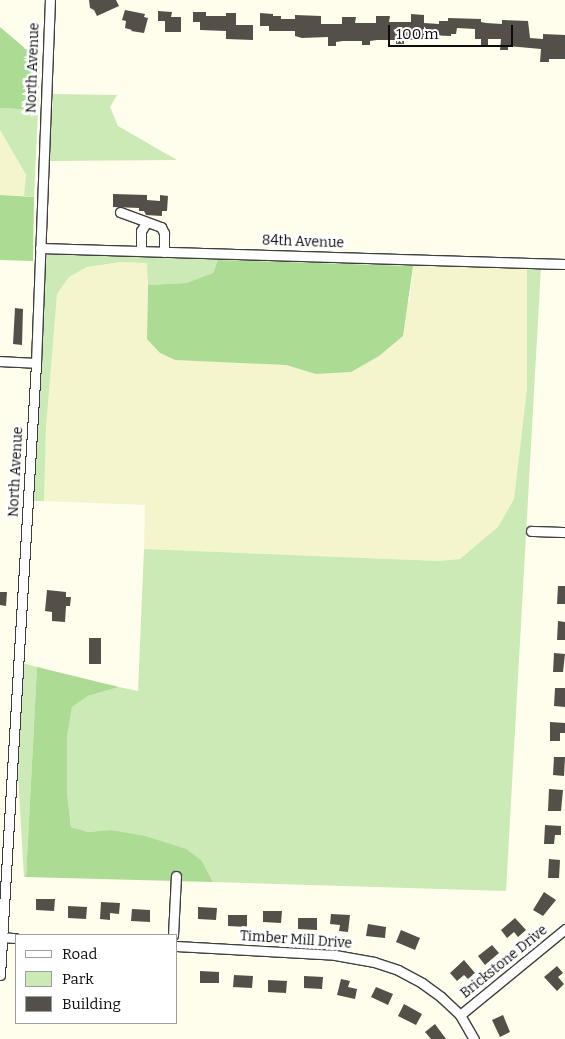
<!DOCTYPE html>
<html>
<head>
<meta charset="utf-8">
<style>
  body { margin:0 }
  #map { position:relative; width:565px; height:1039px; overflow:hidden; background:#fffdec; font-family:Bitter,serif }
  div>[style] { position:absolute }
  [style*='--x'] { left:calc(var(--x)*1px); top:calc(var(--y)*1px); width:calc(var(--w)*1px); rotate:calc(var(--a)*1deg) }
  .farmland>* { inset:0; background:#f4f5cc }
  .green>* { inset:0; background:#cbeab5 }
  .forest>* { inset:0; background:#acdb94 }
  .building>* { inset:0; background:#554f49 }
  .roads { filter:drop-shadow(1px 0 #3f3f3f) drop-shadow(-1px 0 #3f3f3f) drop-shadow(0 1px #3f3f3f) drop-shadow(0 -1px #3f3f3f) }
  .minor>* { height:9px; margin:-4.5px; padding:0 4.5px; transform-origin:4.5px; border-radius:4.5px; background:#fff }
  span { translate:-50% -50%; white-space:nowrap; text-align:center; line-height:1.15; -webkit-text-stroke:5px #fff; paint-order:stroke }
  .street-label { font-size:14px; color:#0c0c0c }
  .legend { position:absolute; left:15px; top:934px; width:162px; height:90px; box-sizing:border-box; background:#fff; border:1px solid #9e9e9e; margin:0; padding:6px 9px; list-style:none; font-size:15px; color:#0c0c0c }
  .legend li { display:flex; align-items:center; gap:10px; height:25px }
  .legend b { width:25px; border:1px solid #9e9e9e }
  .scale { position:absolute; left:388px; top:25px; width:125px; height:22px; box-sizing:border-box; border:2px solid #0c0c0c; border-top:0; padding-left:6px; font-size:15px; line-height:18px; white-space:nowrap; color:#0c0c0c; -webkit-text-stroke:4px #fff; paint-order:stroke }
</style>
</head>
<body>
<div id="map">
  <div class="farmland">
    <i style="clip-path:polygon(0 130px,26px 176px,24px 196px,0 195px)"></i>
    <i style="clip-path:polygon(121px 262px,148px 263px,147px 339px,160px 353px,175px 360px,286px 365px,316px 374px,351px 372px,410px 299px,413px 266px,527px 267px,527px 388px,514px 499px,499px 527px,460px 559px,439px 561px,144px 549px,145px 505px,44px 501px,46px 428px,57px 294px,69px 277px,87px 267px)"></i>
  </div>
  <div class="green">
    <i style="clip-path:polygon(53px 94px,117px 95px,110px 107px,118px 126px,177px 160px,49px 161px)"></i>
    <i style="clip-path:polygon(0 108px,38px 110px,34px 197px,24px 196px,26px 175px,0 130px)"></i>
    <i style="clip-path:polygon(54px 250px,541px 267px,506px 891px,213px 882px,202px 861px,110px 830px,88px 832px,71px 827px,67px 793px,67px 738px,72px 707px,88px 696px,119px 687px,138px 691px,144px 549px,439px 561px,460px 559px,498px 527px,514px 499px,527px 388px,527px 267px,218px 260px,213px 273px,186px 283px,148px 285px,147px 263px,121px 262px,87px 267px,69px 277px,57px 294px,46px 428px,44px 501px,33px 501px,43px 259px)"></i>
    <i style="clip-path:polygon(23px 663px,37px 667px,26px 877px,24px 877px,18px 775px)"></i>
  </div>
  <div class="forest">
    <i style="clip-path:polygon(0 27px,40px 61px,38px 110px,0 108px)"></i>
    <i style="clip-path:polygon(0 195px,34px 197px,33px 261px,0 260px)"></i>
    <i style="clip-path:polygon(218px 260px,413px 266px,403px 336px,379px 356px,351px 372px,316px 374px,286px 365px,175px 360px,160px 353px,147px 339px,148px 285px,186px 283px,213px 273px)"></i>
    <i style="clip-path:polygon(37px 667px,119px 687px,88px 696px,72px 707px,67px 738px,67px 793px,71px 827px,88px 832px,110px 830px,145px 836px,186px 849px,202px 861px,213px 882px,26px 877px)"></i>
  </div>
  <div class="building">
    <i style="clip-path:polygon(89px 0,116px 0,119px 6px,97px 16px,94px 10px,90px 8px)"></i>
    <i style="clip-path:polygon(125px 10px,145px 14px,144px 17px,148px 18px,144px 33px,131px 31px,132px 30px,125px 28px,126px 21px,122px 20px)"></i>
    <i style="clip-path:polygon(158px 11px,172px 12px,171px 17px,181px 17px,181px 32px,165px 32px,165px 21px,158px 21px)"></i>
    <i style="clip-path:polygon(193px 12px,206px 12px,206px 16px,226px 16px,226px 13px,236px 13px,236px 25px,253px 25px,253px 40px,226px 39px,226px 31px,200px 30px,200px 22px,193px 22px)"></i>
    <i style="clip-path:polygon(260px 13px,273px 14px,273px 16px,281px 16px,281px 19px,295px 19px,295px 15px,321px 16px,321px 24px,342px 24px,342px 17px,356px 17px,355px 23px,376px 23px,376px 16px,390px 16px,389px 22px,411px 22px,411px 14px,424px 15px,424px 23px,439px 24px,439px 21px,448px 21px,448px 18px,481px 19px,481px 22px,486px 23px,502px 24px,502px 20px,528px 21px,530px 38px,543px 39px,543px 34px,565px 35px,565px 59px,549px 59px,549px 62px,540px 62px,541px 49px,508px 46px,508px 50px,500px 50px,501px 39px,488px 39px,488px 46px,481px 46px,481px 39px,475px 39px,475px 29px,457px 28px,456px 34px,451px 34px,451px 36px,424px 35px,424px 39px,404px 40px,404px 44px,396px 44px,396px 40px,377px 40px,370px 41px,370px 45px,362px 45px,362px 41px,343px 41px,336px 42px,336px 46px,328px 46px,328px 37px,302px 38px,295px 36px,295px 31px,269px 31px,269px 26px,260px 26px)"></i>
    <i style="clip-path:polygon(113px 194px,147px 195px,147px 200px,160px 201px,160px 195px,168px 196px,167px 211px,162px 211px,162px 216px,146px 215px,144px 211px,139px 211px,139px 208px,113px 207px)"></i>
    <i style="clip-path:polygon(15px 308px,23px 309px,22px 345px,13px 344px)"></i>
    <i style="clip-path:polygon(558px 586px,565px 586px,565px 604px,557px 604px)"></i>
    <i style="clip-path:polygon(47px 590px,66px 592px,66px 597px,71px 597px,70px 606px,66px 606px,65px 622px,52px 621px,52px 612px,45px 611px)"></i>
    <i style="clip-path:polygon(0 592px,7px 592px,6px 606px,0 605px)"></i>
    <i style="clip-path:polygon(558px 621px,565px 622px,565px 640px,557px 640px)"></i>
    <i style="clip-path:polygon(89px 638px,101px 638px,101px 664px,89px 664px)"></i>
    <i style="clip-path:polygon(554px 653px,565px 654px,563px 672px,553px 672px)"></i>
    <i style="clip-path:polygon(555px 688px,565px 688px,565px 707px,554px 706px)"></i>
    <i style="clip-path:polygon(550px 722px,565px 723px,565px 733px,560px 733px,560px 741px,550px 741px)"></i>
    <i style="clip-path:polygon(554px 757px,565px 757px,564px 776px,553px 775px)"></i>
    <i style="clip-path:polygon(549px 789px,563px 790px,561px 811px,548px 811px)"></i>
    <i style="clip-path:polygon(545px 825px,561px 826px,561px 835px,555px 835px,554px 844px,544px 844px)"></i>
    <i style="clip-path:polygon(549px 859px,560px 860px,559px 878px,548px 878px)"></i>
    <i style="clip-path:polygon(544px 892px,556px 900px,543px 916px,533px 910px)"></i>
    <i style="clip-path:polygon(36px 899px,55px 899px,54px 911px,36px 910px)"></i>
    <i style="clip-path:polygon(101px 902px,120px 903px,119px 914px,110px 913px,110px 920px,100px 919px)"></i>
    <i style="clip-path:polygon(68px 906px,87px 907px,86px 919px,68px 918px)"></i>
    <i style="clip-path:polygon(198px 907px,217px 908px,216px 920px,198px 919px)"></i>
    <i style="clip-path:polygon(132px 909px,150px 910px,150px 922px,131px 921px)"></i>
    <i style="clip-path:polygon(263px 911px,282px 911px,281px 923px,263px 922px)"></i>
    <i style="clip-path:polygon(331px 914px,350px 915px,348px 932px,339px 931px,340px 925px,330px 924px)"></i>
    <i style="clip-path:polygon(228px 915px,247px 915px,247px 927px,228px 926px)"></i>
    <i style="clip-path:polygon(298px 918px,317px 918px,317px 930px,298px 929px)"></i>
    <i style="clip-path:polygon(515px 918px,526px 930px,518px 937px,514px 932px,507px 938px,501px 930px)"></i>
    <i style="clip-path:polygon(368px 924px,386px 927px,385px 938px,366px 936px)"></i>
    <i style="clip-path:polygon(401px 930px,420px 938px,415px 950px,396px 942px)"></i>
    <i style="clip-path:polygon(492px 945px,499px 953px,485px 965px,478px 956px)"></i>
    <i style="clip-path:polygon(464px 960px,475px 973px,468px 979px,464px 975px,457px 981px,450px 973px)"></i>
    <i style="clip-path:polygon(557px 966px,563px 973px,558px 977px,564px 984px,557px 991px,544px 977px)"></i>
    <i style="clip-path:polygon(200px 971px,219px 972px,219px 983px,200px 983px)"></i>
    <i style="clip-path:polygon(234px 975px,253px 976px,252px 988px,233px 987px)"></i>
    <i style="clip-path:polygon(304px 976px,323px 977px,322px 989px,304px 988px)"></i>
    <i style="clip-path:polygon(341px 979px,350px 981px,348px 987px,357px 989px,355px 999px,337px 995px)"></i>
    <i style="clip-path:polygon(268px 980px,287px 981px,286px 993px,268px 992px)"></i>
    <i style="clip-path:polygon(376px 987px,393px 994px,388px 1005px,371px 997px)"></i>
    <i style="clip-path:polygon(404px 1004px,422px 1014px,416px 1025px,398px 1016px)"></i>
    <i style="clip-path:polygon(503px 1015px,510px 1032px,500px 1037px,492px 1020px)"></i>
    <i style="clip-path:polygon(435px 1024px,446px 1039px,431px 1039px,425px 1032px)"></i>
  </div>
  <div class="roads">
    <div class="minor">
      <i style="--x:120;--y:212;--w:44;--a:20.1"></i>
      <i style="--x:161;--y:227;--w:7;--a:63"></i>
      <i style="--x:164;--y:233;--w:19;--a:90"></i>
      <i style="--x:40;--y:248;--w:525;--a:1.75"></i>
      <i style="--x:141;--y:251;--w:20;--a:-90"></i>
      <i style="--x:141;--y:231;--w:9;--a:-58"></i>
      <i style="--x:0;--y:361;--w:36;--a:3"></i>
      <i style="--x:531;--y:531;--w:34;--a:2"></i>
      <i style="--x:173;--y:935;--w:59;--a:-87.1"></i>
      <i style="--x:0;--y:937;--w:16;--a:4"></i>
      <i style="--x:176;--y:946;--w:159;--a:3.2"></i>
      <i style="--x:335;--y:955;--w:40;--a:10"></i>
      <i style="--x:374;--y:962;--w:25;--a:18"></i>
      <i style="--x:398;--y:970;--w:27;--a:28"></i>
      <i style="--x:422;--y:983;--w:24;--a:36"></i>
      <i style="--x:441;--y:997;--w:26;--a:43"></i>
      <i style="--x:460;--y:1015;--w:28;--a:60"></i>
      <i style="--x:0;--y:975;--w:613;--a:-86.63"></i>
      <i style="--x:36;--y:363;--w:363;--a:-87.8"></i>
      <i style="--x:460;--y:1015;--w:136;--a:-39.3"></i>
    </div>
  </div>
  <div class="street-label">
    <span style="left:33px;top:68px;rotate:-88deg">North Avenue</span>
    <span style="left:303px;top:242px;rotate:2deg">84th Avenue</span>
    <span style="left:16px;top:472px;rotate:-87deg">North Avenue</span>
    <span style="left:296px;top:940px;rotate:4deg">Timber Mill Drive</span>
    <span style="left:504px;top:962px;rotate:-39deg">Brickstone Drive</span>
  </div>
  <ul class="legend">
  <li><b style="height:6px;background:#fff"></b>Road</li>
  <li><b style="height:14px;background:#cbeab5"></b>Park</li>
  <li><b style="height:14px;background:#554f49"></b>Building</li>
  </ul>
  <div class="scale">100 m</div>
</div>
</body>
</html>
